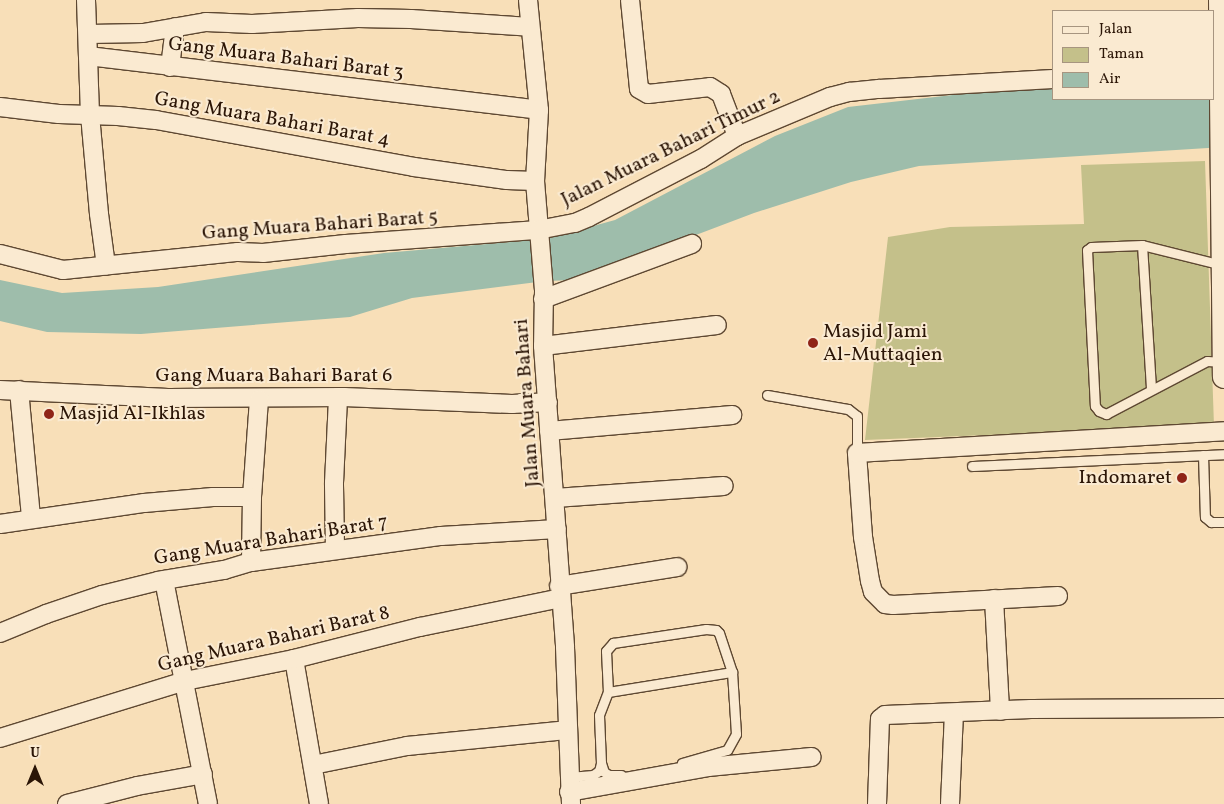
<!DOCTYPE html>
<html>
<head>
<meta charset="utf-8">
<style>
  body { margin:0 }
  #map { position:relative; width:1224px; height:804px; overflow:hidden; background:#f8dfb8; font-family:Vollkorn,serif }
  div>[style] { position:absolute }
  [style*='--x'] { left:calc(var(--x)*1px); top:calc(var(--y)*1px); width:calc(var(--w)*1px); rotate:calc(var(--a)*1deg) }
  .green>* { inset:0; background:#c4c08a }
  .water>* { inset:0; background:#9ebdab }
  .roads { filter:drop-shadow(1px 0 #5e4832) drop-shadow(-1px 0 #5e4832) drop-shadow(0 1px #5e4832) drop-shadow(0 -1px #5e4832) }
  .service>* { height:9px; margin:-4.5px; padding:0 4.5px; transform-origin:4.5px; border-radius:4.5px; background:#faead1 }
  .minor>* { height:18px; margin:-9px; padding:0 9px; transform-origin:9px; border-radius:9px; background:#faead1 }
  .tertiary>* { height:22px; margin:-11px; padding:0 11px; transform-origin:11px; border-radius:11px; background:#faead1 }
  .dots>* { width:14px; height:14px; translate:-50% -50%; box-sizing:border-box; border:2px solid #faead1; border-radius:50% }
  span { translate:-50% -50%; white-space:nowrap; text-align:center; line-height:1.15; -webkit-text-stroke:4px #faead1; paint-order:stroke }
  .street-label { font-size:20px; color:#2b1506 }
  .poi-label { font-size:20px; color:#2b1506 }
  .left { translate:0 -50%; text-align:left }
  .right { translate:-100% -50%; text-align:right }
  .legend { position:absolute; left:1052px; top:10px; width:162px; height:90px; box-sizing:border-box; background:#faead1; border:1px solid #a79580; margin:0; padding:6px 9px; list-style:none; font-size:15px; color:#2b1506 }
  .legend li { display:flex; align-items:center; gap:10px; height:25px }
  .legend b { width:25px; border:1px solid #a79580 }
  .north { position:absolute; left:10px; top:744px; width:50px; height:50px; -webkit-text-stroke:4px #faead1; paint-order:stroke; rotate:0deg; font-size:14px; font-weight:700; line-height:20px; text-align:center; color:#2b1506 }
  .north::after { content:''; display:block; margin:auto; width:18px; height:22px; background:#2b1506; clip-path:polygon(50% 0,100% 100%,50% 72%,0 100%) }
</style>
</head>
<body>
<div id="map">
  <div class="green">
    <i style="clip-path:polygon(1205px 161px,1214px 426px,865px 440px,888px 237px,950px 227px,1084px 224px,1081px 165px)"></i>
  </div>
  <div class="water">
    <i style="clip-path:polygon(1040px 85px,1053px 85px,1053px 99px,1213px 99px,1224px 147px,919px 166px,851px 182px,754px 213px,577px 280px,545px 281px,412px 298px,350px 317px,141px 334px,47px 332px,0 321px,0 280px,62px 293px,158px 287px,384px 253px,546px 239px,615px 220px,775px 136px,848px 107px)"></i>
  </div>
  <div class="roads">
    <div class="service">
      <i style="--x:1142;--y:245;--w:144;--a:86.4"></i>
      <i style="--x:1222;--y:265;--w:82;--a:-166"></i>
      <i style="--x:1142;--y:245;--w:51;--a:177.8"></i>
      <i style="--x:1091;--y:247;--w:5;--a:143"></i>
      <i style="--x:1087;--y:250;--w:156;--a:87.1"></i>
      <i style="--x:1095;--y:406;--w:6;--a:51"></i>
      <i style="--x:1099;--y:411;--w:8;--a:23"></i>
      <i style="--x:1106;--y:414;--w:114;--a:-27.7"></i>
      <i style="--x:1207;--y:361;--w:17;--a:3"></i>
      <i style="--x:767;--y:395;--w:82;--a:9.8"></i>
      <i style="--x:848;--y:409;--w:11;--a:38"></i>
      <i style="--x:857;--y:416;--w:37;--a:90"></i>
      <i style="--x:1203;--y:455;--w:62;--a:88.2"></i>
      <i style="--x:1205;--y:517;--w:8;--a:40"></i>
      <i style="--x:1211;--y:522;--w:13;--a:0"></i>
      <i style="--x:972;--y:466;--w:252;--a:-2.7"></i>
      <i style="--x:608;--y:692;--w:41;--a:-92.8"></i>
      <i style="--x:606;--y:651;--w:11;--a:-49"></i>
      <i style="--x:613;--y:643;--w:94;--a:-8.6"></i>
      <i style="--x:706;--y:629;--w:10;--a:6"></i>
      <i style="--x:716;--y:630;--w:4;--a:45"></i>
      <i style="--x:719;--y:633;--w:41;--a:71.6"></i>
      <i style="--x:732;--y:672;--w:62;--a:86.3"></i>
      <i style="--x:736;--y:734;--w:18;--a:119"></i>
      <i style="--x:727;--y:750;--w:47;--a:163.9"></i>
      <i style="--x:601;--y:763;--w:9;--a:72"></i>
      <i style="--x:604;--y:772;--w:6;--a:31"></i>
      <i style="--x:609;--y:775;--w:12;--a:0"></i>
      <i style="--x:569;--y:777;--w:24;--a:-5"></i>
      <i style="--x:593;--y:775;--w:7;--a:-34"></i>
      <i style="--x:599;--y:771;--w:8;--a:-76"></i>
      <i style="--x:601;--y:763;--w:48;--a:-92.4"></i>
      <i style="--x:599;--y:715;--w:25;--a:-69"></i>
      <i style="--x:608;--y:692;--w:126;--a:-9.2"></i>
    </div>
    <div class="minor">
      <i style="--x:86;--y:0;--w:115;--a:88"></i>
      <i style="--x:90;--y:115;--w:99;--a:84.8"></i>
      <i style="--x:99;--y:214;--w:52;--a:82.3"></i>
      <i style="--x:528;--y:0;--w:111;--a:84.3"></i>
      <i style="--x:539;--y:110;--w:71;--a:93.2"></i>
      <i style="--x:535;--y:181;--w:110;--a:85.3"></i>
      <i style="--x:544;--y:291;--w:55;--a:91"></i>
      <i style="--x:543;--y:346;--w:302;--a:85.8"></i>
      <i style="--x:565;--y:647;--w:157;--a:87.8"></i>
      <i style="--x:630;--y:0;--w:89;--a:84.2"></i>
      <i style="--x:639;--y:89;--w:10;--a:29"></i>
      <i style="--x:648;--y:94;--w:62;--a:-6.4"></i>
      <i style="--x:710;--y:87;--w:13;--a:32"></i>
      <i style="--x:721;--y:94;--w:45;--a:69.1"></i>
      <i style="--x:89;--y:34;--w:54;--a:-1.1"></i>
      <i style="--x:143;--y:33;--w:64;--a:-9.9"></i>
      <i style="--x:206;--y:22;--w:46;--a:2.5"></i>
      <i style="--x:252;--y:24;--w:106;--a:-3.2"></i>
      <i style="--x:358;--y:18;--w:53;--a:1.1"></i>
      <i style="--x:411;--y:19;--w:119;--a:3.8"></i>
      <i style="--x:88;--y:56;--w:454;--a:6.8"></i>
      <i style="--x:170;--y:67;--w:40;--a:-82.9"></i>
      <i style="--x:0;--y:107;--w:59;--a:6.8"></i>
      <i style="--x:59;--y:114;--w:59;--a:1.9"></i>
      <i style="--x:118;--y:116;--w:38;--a:6"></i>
      <i style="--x:156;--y:120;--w:262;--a:10.3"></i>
      <i style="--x:414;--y:167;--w:94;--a:8"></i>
      <i style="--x:507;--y:180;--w:28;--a:2"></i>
      <i style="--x:0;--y:254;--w:65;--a:14.3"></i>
      <i style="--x:63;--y:270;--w:176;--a:-5.9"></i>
      <i style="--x:238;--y:252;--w:25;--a:2"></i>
      <i style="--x:263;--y:253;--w:83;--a:-6.2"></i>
      <i style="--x:346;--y:244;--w:193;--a:-4.2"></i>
      <i style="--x:538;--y:230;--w:38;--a:-11"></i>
      <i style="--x:575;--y:223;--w:15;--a:-23"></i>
      <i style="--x:589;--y:217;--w:126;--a:-27.4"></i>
      <i style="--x:701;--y:159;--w:43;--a:-32.6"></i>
      <i style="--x:737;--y:136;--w:101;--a:-22.8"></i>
      <i style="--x:830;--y:97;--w:20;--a:-15"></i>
      <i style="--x:849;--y:92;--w:30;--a:-6"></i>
      <i style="--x:879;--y:89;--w:174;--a:-3.3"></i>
      <i style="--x:543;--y:299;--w:159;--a:-20.3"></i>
      <i style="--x:543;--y:346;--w:175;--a:-6.9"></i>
      <i style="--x:0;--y:390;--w:168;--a:2.7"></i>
      <i style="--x:168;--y:398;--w:176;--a:-0.3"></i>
      <i style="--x:344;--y:397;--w:168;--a:2.4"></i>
      <i style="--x:512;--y:404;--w:36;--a:-3"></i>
      <i style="--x:19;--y:390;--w:129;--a:84.6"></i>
      <i style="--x:549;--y:431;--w:184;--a:-5"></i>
      <i style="--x:252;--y:497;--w:98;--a:-85.9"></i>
      <i style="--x:555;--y:498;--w:169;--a:-4.1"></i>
      <i style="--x:0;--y:524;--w:146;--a:-8.3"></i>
      <i style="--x:144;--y:503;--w:69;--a:-5"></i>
      <i style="--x:213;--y:497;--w:39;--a:0"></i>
      <i style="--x:252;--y:497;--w:65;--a:90.9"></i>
      <i style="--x:335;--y:549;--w:66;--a:-90.9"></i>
      <i style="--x:334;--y:483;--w:86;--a:-87.3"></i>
      <i style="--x:164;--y:580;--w:228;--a:78.9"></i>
      <i style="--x:559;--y:586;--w:120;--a:-9.1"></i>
      <i style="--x:1058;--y:596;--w:165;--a:176.9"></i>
      <i style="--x:893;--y:605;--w:8;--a:-173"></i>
      <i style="--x:885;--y:604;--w:17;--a:-135"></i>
      <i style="--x:873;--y:592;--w:11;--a:-105"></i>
      <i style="--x:870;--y:581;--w:45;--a:-99"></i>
      <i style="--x:863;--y:537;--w:84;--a:-94.1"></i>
      <i style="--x:857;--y:453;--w:368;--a:-3.4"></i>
      <i style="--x:994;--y:599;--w:112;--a:86.9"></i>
      <i style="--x:0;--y:633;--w:50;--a:-22.4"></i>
      <i style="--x:46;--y:614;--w:59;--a:-18.7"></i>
      <i style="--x:102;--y:595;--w:58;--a:-14"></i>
      <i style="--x:158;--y:581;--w:67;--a:-9.5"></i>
      <i style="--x:224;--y:570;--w:28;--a:-17"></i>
      <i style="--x:251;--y:562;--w:192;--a:-7.8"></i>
      <i style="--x:441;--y:536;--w:116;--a:-3.5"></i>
      <i style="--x:294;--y:659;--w:147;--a:80.2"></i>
      <i style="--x:0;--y:738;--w:194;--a:-17.1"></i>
      <i style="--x:185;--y:681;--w:111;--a:-11.4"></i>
      <i style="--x:294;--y:659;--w:130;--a:-14.3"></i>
      <i style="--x:420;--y:627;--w:144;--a:-11.6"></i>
      <i style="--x:313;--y:765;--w:96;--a:-11.4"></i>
      <i style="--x:407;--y:746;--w:160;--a:-5.7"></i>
      <i style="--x:569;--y:792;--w:141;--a:-10.2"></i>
      <i style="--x:708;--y:767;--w:104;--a:-5.5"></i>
      <i style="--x:67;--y:804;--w:72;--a:-14.4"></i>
      <i style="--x:137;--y:786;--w:67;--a:-10.3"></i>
      <i style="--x:877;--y:804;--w:85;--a:-88"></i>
      <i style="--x:880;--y:719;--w:6;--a:-39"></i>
      <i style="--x:885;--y:715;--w:146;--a:-2.4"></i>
      <i style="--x:1031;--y:709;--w:193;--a:-0.3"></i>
      <i style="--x:950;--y:804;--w:91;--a:-87.5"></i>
    </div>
    <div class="tertiary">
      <i style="--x:1220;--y:0;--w:377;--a:89.4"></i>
    </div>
  </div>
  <div class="dots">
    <i style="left:813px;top:343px;background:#8f2418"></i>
    <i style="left:49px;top:414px;background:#8f2418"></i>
    <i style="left:1182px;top:478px;background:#8f2418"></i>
  </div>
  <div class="street-label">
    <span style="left:286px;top:59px;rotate:7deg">Gang Muara Bahari Barat 3</span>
    <span style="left:272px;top:120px;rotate:10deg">Gang Muara Bahari Barat 4</span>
    <span style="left:671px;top:149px;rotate:-26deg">Jalan Muara Bahari Timur 2</span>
    <span style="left:320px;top:226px;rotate:-4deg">Gang Muara Bahari Barat 5</span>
    <span style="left:274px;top:376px">Gang Muara Bahari Barat 6</span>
    <span style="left:528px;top:403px;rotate:-94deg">Jalan Muara Bahari</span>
    <span style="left:271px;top:541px;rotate:-9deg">Gang Muara Bahari Barat 7</span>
    <span style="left:274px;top:640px;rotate:-13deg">Gang Muara Bahari Barat 8</span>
  </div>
  <div class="poi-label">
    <span class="left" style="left:823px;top:344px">Masjid Jami<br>Al-Muttaqien</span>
    <span class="left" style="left:59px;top:414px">Masjid Al-Ikhlas</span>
    <span class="right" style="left:1172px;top:478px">Indomaret</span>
  </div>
  <ul class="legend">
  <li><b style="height:6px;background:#faead1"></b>Jalan</li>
  <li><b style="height:14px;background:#c4c08a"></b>Taman</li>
  <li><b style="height:14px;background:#9ebdab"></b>Air</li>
  </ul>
  <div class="north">U</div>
</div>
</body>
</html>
